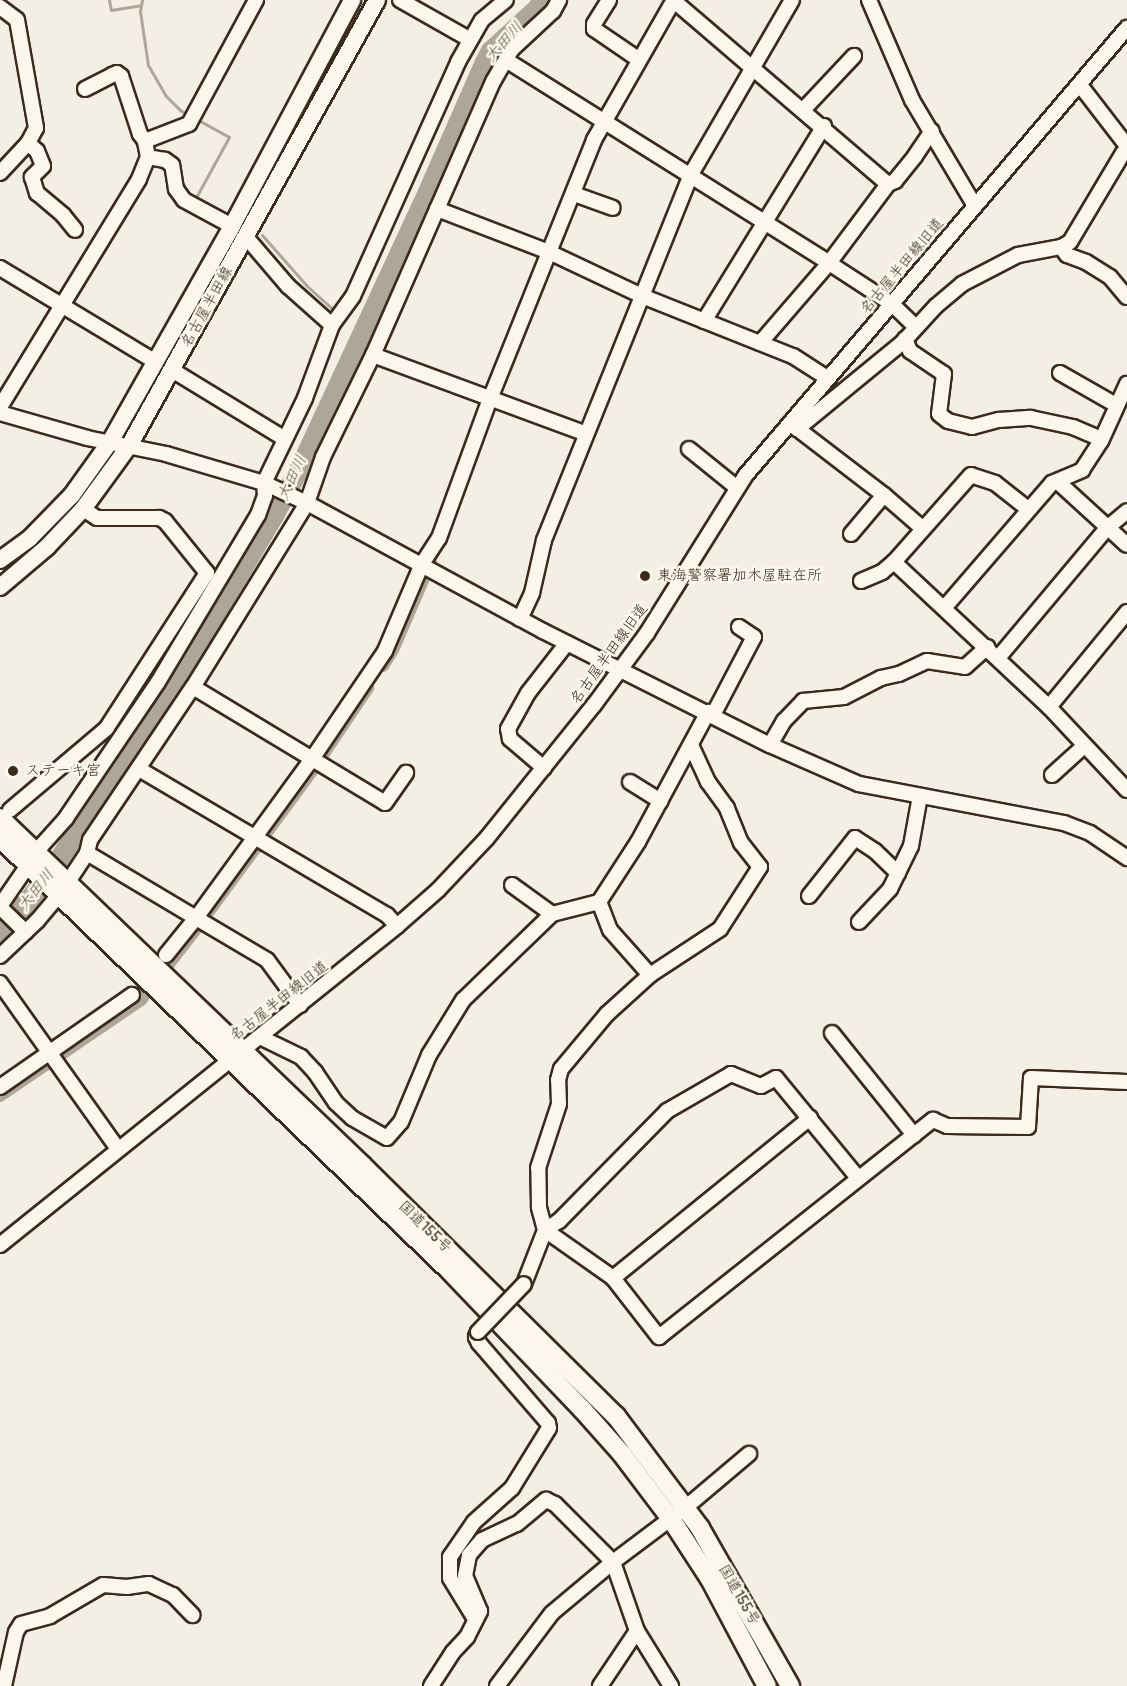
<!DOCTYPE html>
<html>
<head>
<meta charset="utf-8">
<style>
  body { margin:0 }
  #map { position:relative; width:1127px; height:1686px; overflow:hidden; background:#f3efe4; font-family:Pangolin,"Klee One",sans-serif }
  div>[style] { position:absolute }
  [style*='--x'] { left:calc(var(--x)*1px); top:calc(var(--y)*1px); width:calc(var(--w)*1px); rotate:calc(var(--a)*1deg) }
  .stream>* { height:3px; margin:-1.5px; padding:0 1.5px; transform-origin:1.5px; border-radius:1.5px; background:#afa69a }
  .canal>* { height:12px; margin:-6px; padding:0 6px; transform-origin:6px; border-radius:6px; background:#afa69a }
  .river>* { height:20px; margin:-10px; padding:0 10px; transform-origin:10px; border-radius:10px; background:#afa69a }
  .roads { filter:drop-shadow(2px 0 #3b2a1e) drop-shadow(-2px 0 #3b2a1e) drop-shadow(0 2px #3b2a1e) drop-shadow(0 -2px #3b2a1e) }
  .minor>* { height:14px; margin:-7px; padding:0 7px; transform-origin:7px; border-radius:7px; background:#fbf7ec }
  .major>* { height:16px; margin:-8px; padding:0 8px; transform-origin:8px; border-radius:8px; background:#fbf7ec }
  .highway>* { height:18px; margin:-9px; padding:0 9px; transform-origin:9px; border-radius:9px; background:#fbf7ec }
  .bridges { filter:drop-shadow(2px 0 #3b2a1e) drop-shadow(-2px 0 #3b2a1e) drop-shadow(0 2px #3b2a1e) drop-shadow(0 -2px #3b2a1e) }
  .minor-bridge>* { height:14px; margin:-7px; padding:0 7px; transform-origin:7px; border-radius:7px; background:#fbf7ec }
  .dots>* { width:16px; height:16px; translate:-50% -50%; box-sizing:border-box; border:3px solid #fbf7ec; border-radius:50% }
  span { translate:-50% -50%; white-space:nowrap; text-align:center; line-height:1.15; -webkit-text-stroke:5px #fbf7ec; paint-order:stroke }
  .street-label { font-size:15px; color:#3b2a1e }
  .poi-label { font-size:15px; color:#3b2a1e }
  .left { translate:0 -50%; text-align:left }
  .water-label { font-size:16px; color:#645549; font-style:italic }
</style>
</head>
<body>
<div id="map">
  <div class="stream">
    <i style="--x:109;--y:0;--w:10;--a:79"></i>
    <i style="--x:111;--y:10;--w:30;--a:-9"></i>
    <i style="--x:142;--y:0;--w:11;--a:100"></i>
    <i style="--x:140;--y:11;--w:55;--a:81.6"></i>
    <i style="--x:148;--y:65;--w:36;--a:60"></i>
    <i style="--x:166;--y:96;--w:20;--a:45"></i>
    <i style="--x:180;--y:110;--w:12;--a:31"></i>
    <i style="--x:194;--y:201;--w:73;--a:-61.3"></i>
    <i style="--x:229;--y:137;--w:38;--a:-151"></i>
    <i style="--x:262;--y:235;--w:68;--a:48.6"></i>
    <i style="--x:307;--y:286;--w:36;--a:42"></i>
  </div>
  <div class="canal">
    <i style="--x:383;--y:666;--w:19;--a:-58"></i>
    <i style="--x:393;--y:650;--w:96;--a:-66.6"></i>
    <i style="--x:0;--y:1096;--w:171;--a:-34.2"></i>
    <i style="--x:141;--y:1000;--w:86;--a:-52.1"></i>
    <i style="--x:194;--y:932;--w:201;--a:-53.7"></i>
    <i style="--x:313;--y:770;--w:99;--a:-56.1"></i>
  </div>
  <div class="river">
    <i style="--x:0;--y:935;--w:77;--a:-50.8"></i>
    <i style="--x:49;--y:875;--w:252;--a:-57"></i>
    <i style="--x:186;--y:664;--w:174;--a:-59.3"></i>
    <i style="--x:275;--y:514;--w:52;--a:-61.5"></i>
    <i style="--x:300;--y:468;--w:294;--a:-65.1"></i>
    <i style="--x:424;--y:201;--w:150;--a:-66.3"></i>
    <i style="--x:484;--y:64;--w:15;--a:-62"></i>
    <i style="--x:491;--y:51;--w:64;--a:-42.5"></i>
    <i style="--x:538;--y:8;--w:9;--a:-58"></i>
  </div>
  <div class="roads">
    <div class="minor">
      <i style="--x:400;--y:0;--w:79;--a:29.5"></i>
      <i style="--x:609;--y:0;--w:28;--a:122"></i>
      <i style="--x:594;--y:24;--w:5;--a:90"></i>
      <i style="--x:594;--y:29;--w:53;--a:34.3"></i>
      <i style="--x:673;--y:0;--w:283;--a:40.6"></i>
      <i style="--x:869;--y:0;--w:109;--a:66.7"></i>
      <i style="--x:912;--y:100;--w:123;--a:59.3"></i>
      <i style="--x:0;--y:7;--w:21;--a:37"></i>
      <i style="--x:17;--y:20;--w:110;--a:80"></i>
      <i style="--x:36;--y:128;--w:17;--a:118"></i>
      <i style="--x:28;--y:143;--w:41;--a:133"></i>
      <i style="--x:506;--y:60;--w:381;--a:32.1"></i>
      <i style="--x:829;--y:263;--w:75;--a:33.1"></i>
      <i style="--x:892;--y:304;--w:33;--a:44"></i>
      <i style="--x:1080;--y:85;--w:77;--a:52.4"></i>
      <i style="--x:85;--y:89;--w:30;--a:-27"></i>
      <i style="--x:112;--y:75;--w:5;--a:-22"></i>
      <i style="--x:117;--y:73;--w:5;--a:37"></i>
      <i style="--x:121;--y:76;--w:61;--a:71.9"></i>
      <i style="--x:140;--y:134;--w:9;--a:54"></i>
      <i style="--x:804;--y:109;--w:73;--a:-46.7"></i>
      <i style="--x:28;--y:143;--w:12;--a:42"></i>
      <i style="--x:37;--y:151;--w:16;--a:68"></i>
      <i style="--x:43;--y:166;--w:16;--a:135"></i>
      <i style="--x:32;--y:177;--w:17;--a:73"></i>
      <i style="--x:37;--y:193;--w:34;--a:40"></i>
      <i style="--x:63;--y:215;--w:19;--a:51"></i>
      <i style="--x:574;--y:194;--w:41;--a:19.7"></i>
      <i style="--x:437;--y:209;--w:120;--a:21"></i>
      <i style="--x:549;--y:252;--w:103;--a:25.3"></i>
      <i style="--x:642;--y:296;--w:162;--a:21.7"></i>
      <i style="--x:793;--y:356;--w:40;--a:32.9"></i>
      <i style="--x:232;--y:226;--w:55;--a:-151.6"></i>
      <i style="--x:184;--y:200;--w:14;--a:-126"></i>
      <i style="--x:176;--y:189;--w:24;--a:-99"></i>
      <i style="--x:172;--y:165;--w:9;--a:-144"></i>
      <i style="--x:165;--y:160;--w:17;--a:-170"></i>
      <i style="--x:148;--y:157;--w:16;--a:-101"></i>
      <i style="--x:145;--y:141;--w:47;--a:-21.1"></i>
      <i style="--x:189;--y:124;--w:141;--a:-61.6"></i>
      <i style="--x:246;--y:237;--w:65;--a:49.4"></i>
      <i style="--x:288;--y:286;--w:59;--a:41.6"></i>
      <i style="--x:1061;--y:247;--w:10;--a:53"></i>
      <i style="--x:1067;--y:255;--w:20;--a:20"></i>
      <i style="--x:1086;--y:262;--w:28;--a:32"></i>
      <i style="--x:1110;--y:277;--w:26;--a:50"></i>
      <i style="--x:0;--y:268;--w:182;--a:31.1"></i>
      <i style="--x:704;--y:321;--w:229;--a:-58.4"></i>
      <i style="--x:905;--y:339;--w:13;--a:67"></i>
      <i style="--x:910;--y:351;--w:41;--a:34.1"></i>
      <i style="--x:944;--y:374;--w:40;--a:97.1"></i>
      <i style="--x:939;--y:414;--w:11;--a:38"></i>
      <i style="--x:948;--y:421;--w:25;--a:14"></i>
      <i style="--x:972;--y:427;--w:28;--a:-15"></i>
      <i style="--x:999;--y:420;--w:32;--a:-4"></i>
      <i style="--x:1031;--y:418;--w:43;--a:12.1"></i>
      <i style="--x:1073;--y:427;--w:30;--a:23"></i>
      <i style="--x:760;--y:343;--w:106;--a:-49.2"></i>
      <i style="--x:829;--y:263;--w:99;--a:-53.2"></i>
      <i style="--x:888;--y:184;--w:8;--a:-23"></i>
      <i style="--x:895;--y:181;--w:32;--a:-51"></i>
      <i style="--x:915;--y:156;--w:30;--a:-56"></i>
      <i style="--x:373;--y:355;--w:227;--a:20.3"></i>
      <i style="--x:172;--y:370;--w:132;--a:31.4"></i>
      <i style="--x:1060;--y:373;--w:64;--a:29.7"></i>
      <i style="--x:0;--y:407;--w:267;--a:-58.6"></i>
      <i style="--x:139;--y:179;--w:24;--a:-68"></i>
      <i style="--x:0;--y:413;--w:91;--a:16"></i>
      <i style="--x:87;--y:438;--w:81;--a:11.4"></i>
      <i style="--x:166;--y:454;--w:102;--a:16.5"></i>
      <i style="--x:264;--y:483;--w:47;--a:24.9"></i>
      <i style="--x:307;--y:503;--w:268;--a:28.5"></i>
      <i style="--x:543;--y:631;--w:254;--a:26.7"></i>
      <i style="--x:770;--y:745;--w:97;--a:23.7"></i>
      <i style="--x:859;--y:784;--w:209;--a:10.8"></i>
      <i style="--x:1064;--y:823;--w:28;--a:21"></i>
      <i style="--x:1090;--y:833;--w:45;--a:34"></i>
      <i style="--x:790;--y:423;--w:118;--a:37.5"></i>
      <i style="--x:884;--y:495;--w:50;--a:41"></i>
      <i style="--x:797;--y:429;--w:137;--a:-39.4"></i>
      <i style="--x:903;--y:342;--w:49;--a:-47.5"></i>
      <i style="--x:936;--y:306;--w:34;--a:-40"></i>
      <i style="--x:962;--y:284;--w:63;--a:-27.4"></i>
      <i style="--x:1018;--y:255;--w:44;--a:-10.5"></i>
      <i style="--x:1061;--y:247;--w:10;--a:-29"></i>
      <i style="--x:1070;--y:242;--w:104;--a:-59.2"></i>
      <i style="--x:1123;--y:153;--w:4;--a:-14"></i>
      <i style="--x:689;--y:449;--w:60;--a:39"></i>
      <i style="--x:1058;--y:482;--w:93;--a:42.4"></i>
      <i style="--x:1028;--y:509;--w:42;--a:-141.8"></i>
      <i style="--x:995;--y:483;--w:25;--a:-162"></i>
      <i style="--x:971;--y:475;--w:116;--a:131.5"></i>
      <i style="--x:894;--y:562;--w:212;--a:43.1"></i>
      <i style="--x:1049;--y:707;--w:114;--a:46.8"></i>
      <i style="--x:851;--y:534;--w:51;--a:-49.8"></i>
      <i style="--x:861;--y:581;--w:23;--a:-23"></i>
      <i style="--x:882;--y:572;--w:16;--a:-40"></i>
      <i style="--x:945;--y:607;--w:164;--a:-49.2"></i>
      <i style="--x:1052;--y:483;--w:33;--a:-23"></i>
      <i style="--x:1082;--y:470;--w:35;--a:-57"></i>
      <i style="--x:1101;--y:441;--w:63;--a:-65.5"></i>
      <i style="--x:520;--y:619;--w:29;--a:-65"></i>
      <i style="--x:532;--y:593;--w:54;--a:-77.2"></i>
      <i style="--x:544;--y:540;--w:392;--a:-68.1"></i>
      <i style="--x:690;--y:176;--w:203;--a:-59.9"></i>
      <i style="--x:998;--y:658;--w:170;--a:-50"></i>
      <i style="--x:1107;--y:528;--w:26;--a:-40"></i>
      <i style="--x:193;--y:687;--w:224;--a:31.1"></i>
      <i style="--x:385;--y:803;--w:37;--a:-55"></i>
      <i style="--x:1049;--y:707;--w:123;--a:-50.6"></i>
      <i style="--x:713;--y:715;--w:88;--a:-62.3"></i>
      <i style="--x:754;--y:637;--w:18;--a:-146"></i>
      <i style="--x:770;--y:745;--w:28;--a:-60"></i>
      <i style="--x:784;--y:721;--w:28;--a:-46"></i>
      <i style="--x:803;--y:701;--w:41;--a:-5.6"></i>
      <i style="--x:844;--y:697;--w:42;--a:-27.2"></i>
      <i style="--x:881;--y:678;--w:18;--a:-13"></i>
      <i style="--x:899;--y:674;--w:31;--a:-25"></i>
      <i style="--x:927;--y:661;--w:38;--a:9"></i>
      <i style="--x:965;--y:667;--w:30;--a:-42"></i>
      <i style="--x:544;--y:768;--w:45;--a:-139.5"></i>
      <i style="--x:510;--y:739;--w:10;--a:-101"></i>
      <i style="--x:508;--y:729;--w:41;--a:-60.9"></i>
      <i style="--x:528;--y:693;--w:63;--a:-52"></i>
      <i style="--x:139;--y:769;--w:288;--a:30.5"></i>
      <i style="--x:387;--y:915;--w:15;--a:48"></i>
      <i style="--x:1052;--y:775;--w:43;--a:-42.2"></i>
      <i style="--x:630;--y:782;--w:36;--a:32"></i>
      <i style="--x:10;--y:810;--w:126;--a:-40.2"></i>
      <i style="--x:106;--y:729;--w:186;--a:-57.1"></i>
      <i style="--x:207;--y:573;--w:67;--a:-128.9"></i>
      <i style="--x:165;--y:521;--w:7;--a:-153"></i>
      <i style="--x:159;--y:518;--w:62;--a:180"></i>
      <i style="--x:97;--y:518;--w:17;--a:-147"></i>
      <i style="--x:87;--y:853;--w:127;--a:30.8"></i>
      <i style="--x:196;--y:918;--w:197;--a:-53.9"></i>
      <i style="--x:312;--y:759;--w:130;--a:-55.9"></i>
      <i style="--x:385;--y:651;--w:95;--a:-67"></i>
      <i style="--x:422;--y:564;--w:31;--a:-57"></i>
      <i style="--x:439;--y:538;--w:148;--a:-69.9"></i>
      <i style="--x:490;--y:399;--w:279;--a:-68.1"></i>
      <i style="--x:594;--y:140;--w:161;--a:-60.3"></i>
      <i style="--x:512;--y:885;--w:49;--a:35.9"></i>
      <i style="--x:809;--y:896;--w:74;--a:-51.6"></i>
      <i style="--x:855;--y:838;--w:24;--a:33"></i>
      <i style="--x:875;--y:851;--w:32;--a:44"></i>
      <i style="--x:0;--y:906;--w:74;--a:-55.5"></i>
      <i style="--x:42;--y:845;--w:36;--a:-48"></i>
      <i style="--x:66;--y:818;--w:164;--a:-55.9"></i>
      <i style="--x:158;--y:682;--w:195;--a:-59.1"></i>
      <i style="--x:258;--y:515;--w:20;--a:-70"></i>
      <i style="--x:265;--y:496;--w:13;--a:-94"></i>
      <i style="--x:264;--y:483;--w:94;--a:-64.2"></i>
      <i style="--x:305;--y:398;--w:78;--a:-69.7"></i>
      <i style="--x:332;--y:325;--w:36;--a:-54"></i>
      <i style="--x:353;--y:296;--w:256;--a:-65.8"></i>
      <i style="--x:458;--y:62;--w:48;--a:-60.3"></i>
      <i style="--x:482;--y:20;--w:31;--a:-40"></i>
      <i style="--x:4;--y:911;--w:30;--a:44"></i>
      <i style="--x:859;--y:922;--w:45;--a:-46.8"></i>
      <i style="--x:890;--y:889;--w:48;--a:-64"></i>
      <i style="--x:911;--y:846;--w:51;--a:-79.8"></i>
      <i style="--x:166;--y:955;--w:48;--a:-51"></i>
      <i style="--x:196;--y:918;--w:82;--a:30.6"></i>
      <i style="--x:267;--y:960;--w:56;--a:53.7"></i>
      <i style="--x:0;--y:956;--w:51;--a:-43.4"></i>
      <i style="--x:37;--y:921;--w:35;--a:-50"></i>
      <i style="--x:60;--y:894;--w:49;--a:-56.6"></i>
      <i style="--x:87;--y:853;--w:13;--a:-77"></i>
      <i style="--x:90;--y:840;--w:184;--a:-56.1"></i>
      <i style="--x:193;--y:687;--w:216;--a:-58.2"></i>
      <i style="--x:307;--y:503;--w:49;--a:-70.8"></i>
      <i style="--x:323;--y:457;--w:114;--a:-63.9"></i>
      <i style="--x:373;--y:355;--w:300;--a:-66.3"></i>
      <i style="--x:494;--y:80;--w:36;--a:-60"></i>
      <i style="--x:512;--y:49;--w:56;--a:-42.8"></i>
      <i style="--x:553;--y:11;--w:13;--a:-61"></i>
      <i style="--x:650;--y:975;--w:84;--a:-33.3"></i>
      <i style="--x:720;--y:929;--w:74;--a:-57.2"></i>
      <i style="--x:760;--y:867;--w:31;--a:-128"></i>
      <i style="--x:741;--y:843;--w:38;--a:-112"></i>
      <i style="--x:727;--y:808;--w:32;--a:-126"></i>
      <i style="--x:708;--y:782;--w:41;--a:-114.7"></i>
      <i style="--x:0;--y:983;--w:204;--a:54.6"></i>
      <i style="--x:832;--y:1033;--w:131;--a:51.2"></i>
      <i style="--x:260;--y:1037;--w:46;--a:26"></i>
      <i style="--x:301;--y:1057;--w:21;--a:47"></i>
      <i style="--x:315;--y:1072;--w:37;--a:56"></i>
      <i style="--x:336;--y:1103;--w:22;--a:43"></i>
      <i style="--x:352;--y:1118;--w:40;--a:29.7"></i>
      <i style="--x:387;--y:1138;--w:21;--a:-49"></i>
      <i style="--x:401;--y:1122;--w:73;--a:-67.3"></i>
      <i style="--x:429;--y:1055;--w:65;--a:-58.3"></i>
      <i style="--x:463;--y:1000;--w:124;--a:-44"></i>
      <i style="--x:552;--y:914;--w:49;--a:-14.3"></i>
      <i style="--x:599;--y:902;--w:72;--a:-57"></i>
      <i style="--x:638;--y:842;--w:148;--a:-61.7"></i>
      <i style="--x:0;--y:1087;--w:161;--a:-34.9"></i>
      <i style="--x:545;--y:1230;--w:83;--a:35.2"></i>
      <i style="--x:613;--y:1278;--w:75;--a:52.1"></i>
      <i style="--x:659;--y:1337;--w:350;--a:-38.4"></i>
      <i style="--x:933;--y:1120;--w:15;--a:23"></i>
      <i style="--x:947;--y:1126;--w:81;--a:0.7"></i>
      <i style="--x:1028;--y:1127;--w:49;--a:-86.5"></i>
      <i style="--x:1031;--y:1078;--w:96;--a:2.4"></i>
      <i style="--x:545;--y:1230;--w:17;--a:-33"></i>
      <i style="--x:559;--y:1221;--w:154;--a:-45.5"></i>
      <i style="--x:667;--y:1111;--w:74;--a:-30"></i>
      <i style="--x:731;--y:1074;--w:32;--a:22"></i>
      <i style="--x:761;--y:1086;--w:17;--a:-28"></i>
      <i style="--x:776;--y:1078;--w:129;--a:50.6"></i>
      <i style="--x:0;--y:1245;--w:509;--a:-38.78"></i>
      <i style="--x:397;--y:926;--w:55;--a:-41.3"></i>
      <i style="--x:438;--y:890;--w:71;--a:-46.7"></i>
      <i style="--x:487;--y:838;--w:171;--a:-51.2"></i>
      <i style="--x:594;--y:705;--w:89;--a:-53.6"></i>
      <i style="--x:647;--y:633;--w:185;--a:-58"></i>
      <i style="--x:745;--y:476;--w:589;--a:-49.55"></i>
      <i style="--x:613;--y:1278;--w:254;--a:-39.1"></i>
      <i style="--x:524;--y:1284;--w:58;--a:-68.7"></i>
      <i style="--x:545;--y:1230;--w:24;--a:-105"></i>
      <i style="--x:539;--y:1207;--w:39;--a:-91"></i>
      <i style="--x:538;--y:1168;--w:67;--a:-71.8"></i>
      <i style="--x:559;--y:1104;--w:24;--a:-92"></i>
      <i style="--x:558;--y:1080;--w:11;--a:-75"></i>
      <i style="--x:561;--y:1069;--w:72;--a:-50.1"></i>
      <i style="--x:607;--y:1014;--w:58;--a:-42.2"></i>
      <i style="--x:650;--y:975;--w:60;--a:-131.6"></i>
      <i style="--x:610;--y:930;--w:30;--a:-111"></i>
      <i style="--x:475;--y:1619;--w:48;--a:-121.4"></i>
      <i style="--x:450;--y:1578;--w:21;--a:-90"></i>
      <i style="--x:450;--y:1557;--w:42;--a:-55.6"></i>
      <i style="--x:474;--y:1522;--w:51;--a:-41.8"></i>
      <i style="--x:512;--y:1488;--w:70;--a:-58.3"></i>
      <i style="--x:549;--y:1428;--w:5;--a:-101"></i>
      <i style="--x:548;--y:1423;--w:106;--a:-130.8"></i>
      <i style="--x:479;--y:1343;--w:7;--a:-117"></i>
      <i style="--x:476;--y:1337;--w:5;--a:-68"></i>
      <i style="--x:4;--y:1686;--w:55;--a:-77.5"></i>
      <i style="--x:16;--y:1632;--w:9;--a:-58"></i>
      <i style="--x:21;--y:1624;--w:30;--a:-15"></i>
      <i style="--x:50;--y:1616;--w:61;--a:-30.3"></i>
      <i style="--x:103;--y:1585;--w:24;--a:5"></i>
      <i style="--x:127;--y:1587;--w:22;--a:-8"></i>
      <i style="--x:149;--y:1584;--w:26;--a:25"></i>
      <i style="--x:173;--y:1595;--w:28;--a:46"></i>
      <i style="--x:431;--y:1686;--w:40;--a:-57.1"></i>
      <i style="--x:453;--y:1652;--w:21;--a:-47"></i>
      <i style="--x:467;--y:1637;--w:29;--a:-63"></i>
      <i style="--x:480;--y:1611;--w:38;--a:-113"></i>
      <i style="--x:465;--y:1576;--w:21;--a:-79"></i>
      <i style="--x:469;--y:1555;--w:20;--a:-49"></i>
      <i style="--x:482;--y:1540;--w:38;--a:-25"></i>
      <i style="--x:517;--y:1524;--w:38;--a:-40"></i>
      <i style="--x:546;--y:1500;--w:10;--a:24"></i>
      <i style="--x:555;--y:1504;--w:82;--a:45"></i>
      <i style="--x:613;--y:1562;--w:73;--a:70.8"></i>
      <i style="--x:637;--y:1631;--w:65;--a:58.3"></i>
      <i style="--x:497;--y:1686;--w:91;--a:-53"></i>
      <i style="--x:552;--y:1613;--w:80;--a:-39.9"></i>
      <i style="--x:613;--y:1562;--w:90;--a:-36.9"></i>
      <i style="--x:685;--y:1508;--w:84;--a:-40.2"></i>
      <i style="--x:600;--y:1686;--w:66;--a:-56.1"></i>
    </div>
    <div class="major">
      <i style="--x:0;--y:560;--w:37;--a:-36"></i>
      <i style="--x:30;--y:538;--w:60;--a:-45.7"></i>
      <i style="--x:72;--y:495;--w:65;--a:-54.4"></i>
      <i style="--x:110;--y:442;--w:248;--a:-60.5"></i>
      <i style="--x:232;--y:226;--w:256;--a:-62"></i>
      <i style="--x:0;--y:587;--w:62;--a:-40.4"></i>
      <i style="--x:47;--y:547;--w:52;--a:-46.5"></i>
      <i style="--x:83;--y:509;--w:78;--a:-53.9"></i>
      <i style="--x:129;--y:446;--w:510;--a:-60.92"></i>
    </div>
    <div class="highway">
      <i style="--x:0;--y:818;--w:503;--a:43.79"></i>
      <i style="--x:363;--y:1166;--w:356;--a:44.7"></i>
      <i style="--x:616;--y:1416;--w:140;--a:53.1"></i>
      <i style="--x:700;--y:1528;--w:182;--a:60.3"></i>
      <i style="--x:0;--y:838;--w:624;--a:43.9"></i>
      <i style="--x:450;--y:1271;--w:191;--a:46.3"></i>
      <i style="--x:582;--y:1409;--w:60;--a:48.4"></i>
      <i style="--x:622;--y:1454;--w:81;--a:53"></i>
      <i style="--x:671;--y:1519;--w:72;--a:57"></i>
      <i style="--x:710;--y:1579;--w:121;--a:62"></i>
    </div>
  </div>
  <div class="bridges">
    <div class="minor-bridge">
      <i style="--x:478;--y:1332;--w:66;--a:-46.2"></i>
    </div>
  </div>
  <div class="dots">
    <i style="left:645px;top:576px;background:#3b2a1e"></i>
    <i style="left:13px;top:771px;background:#3b2a1e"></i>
  </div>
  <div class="street-label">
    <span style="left:902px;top:266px;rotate:-50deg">名古屋半田線旧道</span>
    <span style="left:207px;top:307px;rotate:-61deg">名古屋半田線</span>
    <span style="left:609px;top:654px;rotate:-54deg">名古屋半田線旧道</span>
    <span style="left:279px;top:1001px;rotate:-38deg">名古屋半田線旧道</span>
    <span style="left:425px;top:1227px;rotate:44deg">国道155号</span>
    <span style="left:739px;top:1595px;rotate:60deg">国道155号</span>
  </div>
  <div class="poi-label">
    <span class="left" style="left:657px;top:576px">東海警察署加木屋駐在所</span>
    <span class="left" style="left:25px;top:771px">ステーキ宮</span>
  </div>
  <div class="water-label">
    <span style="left:504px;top:42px;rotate:-49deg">大田川</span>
    <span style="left:292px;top:478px;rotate:-65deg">大田川</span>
    <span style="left:36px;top:890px;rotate:-52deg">大田川</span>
  </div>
</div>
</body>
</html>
